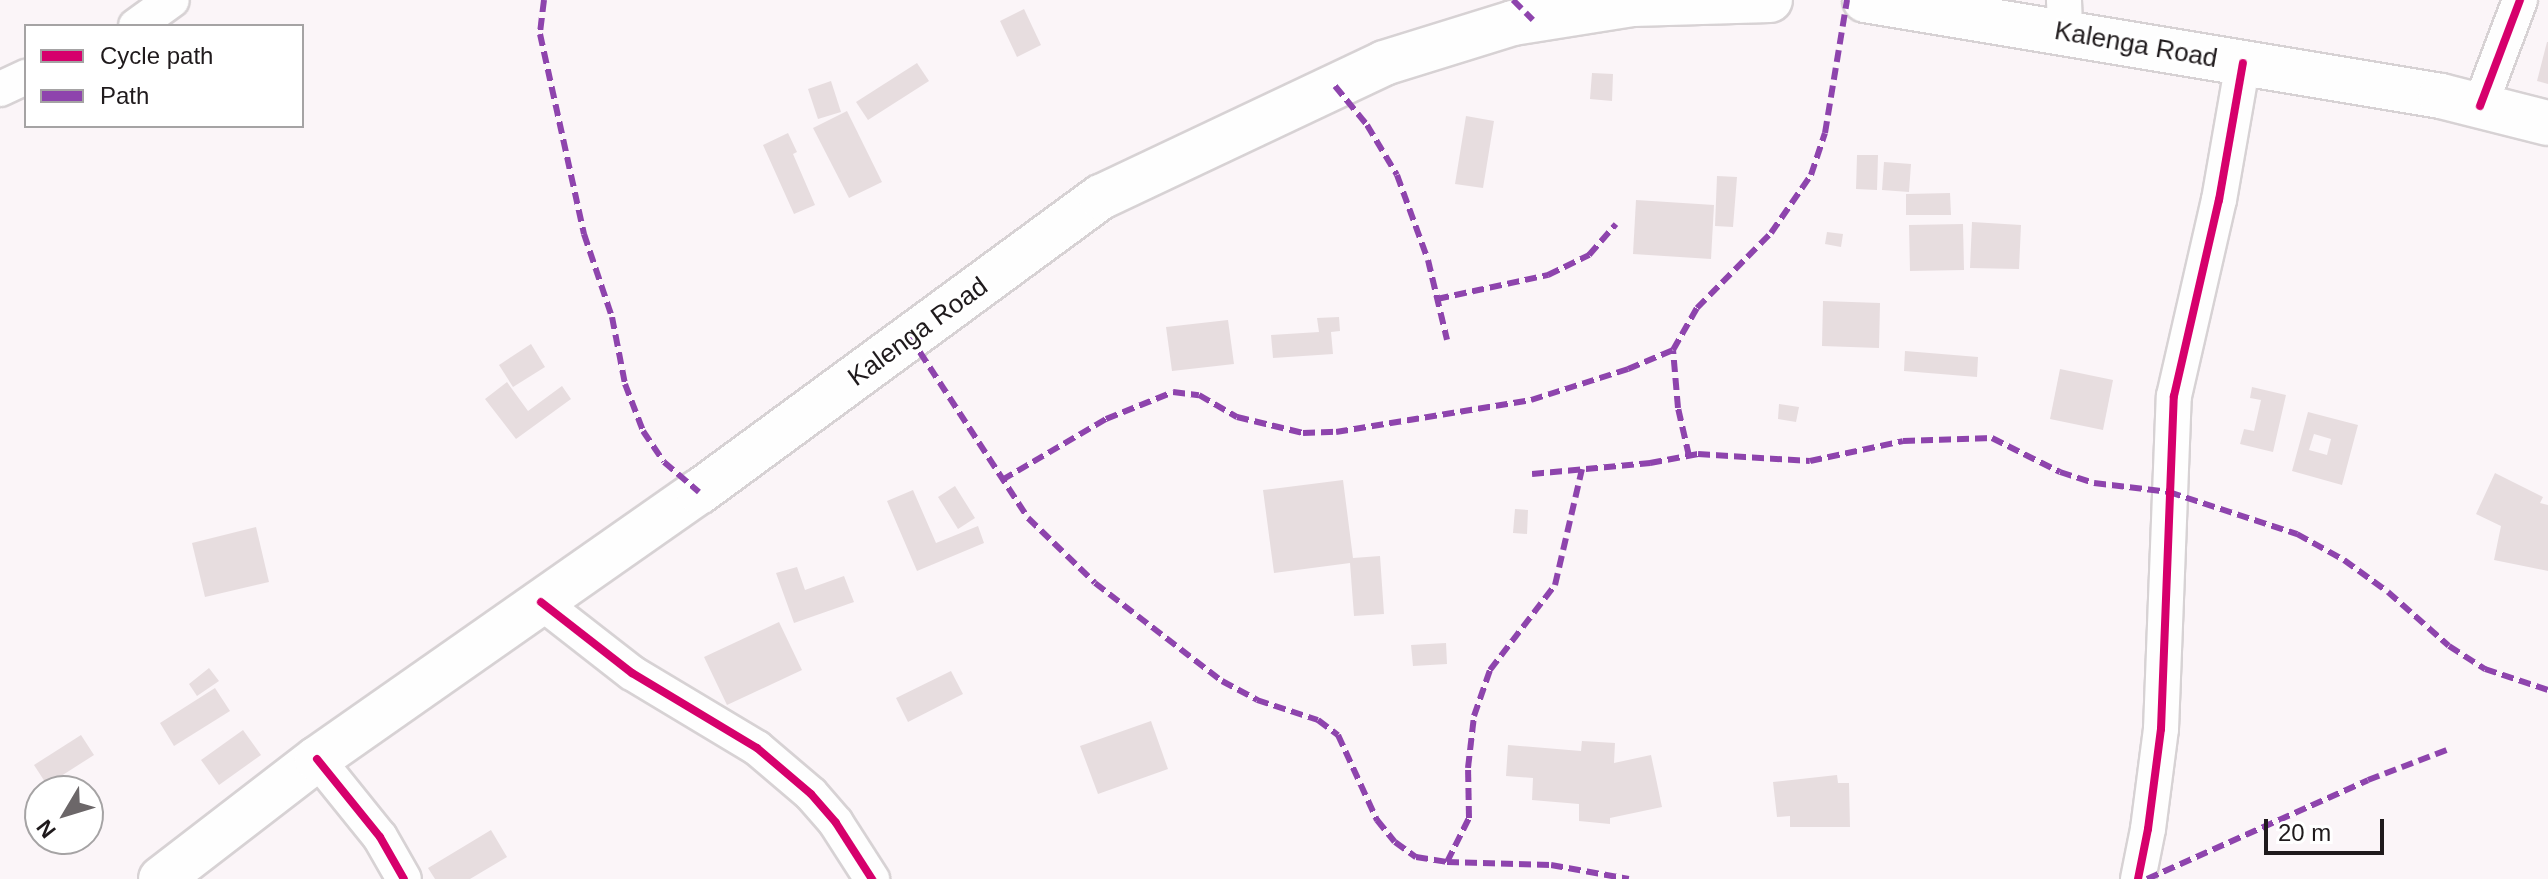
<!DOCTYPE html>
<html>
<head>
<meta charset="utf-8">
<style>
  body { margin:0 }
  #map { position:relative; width:2548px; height:879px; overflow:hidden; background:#fbf5f8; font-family:Helvetica,sans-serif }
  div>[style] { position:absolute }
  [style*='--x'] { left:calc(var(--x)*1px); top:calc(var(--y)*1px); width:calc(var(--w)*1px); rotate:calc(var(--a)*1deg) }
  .building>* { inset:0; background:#e7dddf }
  .roads { filter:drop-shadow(2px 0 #d7d2d4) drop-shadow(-2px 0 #d7d2d4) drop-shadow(0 2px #d7d2d4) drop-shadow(0 -2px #d7d2d4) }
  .minor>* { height:34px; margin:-17px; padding:0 17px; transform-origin:17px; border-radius:17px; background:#fefefe }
  .secondary>* { height:44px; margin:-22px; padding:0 22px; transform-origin:22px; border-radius:22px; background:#fefefe }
  .quiet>* { height:6px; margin-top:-3px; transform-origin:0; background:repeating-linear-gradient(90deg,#8e44ad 0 12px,transparent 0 18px) }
  .cycleway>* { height:8px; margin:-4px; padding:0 4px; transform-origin:4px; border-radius:4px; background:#d6006c }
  span { translate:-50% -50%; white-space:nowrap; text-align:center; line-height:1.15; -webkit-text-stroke:6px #fff; paint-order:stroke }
  .street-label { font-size:26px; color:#1f1a1c }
  .legend { position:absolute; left:24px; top:24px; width:280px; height:104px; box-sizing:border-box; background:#fff; border:2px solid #a5a3a4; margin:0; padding:10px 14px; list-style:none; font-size:24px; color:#1f1a1c }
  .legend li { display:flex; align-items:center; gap:16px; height:40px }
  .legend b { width:40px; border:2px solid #a5a3a4 }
  .north { position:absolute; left:24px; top:775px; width:80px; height:80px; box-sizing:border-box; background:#fff; border:2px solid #a5a3a4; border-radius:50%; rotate:232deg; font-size:22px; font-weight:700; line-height:32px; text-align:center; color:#1f1a1c }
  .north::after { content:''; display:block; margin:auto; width:28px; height:36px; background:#6c6769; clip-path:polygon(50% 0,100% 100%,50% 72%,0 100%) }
  .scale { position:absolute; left:2264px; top:819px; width:120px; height:36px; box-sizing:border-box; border:4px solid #1f1a1c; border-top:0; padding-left:10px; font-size:24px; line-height:28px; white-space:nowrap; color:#1f1a1c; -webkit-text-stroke:6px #fff; paint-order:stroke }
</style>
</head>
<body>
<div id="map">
  <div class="building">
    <i style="clip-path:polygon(1024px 9px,1041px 45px,1017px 57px,1000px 21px)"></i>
    <i style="clip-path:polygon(2547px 42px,2548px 42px,2548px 84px,2537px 81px)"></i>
    <i style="clip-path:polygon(917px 63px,929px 81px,868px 120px,856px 102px)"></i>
    <i style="clip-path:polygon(1592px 73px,1613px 74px,1612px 101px,1590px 99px)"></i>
    <i style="clip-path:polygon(831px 81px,841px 112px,818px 119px,808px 89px)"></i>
    <i style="clip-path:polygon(847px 111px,882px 182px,849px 198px,813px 128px)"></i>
    <i style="clip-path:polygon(1466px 116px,1494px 121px,1483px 188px,1455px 184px)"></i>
    <i style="clip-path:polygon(788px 133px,797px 152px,793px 154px,815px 205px,794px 214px,763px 145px)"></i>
    <i style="clip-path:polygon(1857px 155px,1878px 155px,1877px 190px,1856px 189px)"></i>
    <i style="clip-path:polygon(1884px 162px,1911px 164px,1909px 192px,1882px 190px)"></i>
    <i style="clip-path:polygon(1717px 176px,1737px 177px,1733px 227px,1715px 226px)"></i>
    <i style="clip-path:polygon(1950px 193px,1951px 215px,1906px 215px,1906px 194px)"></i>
    <i style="clip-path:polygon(1636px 200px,1714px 205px,1711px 259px,1633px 254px)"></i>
    <i style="clip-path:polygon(1972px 222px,2021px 225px,2019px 269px,1970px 268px)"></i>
    <i style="clip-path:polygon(1963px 224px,1964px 270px,1910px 271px,1909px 225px)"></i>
    <i style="clip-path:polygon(1827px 232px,1843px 234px,1841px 247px,1825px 244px)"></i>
    <i style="clip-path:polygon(1823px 301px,1880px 303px,1879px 348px,1822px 346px)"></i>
    <i style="clip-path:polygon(1339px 317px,1340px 331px,1331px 332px,1333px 354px,1273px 358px,1271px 335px,1319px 332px,1317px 318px)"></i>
    <i style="clip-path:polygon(1228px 320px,1234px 364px,1172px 371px,1166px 327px)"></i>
    <i style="clip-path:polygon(531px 344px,545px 367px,513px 387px,499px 365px)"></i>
    <i style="clip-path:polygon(1905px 351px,1978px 357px,1977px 377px,1904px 371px)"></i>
    <i style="clip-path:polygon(2060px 369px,2113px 380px,2103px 430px,2050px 419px)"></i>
    <i style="clip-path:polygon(507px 382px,528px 411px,562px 386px,571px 399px,516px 439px,485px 399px)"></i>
    <i style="clip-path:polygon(2252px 387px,2286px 395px,2273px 452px,2240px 444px,2244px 429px,2254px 431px,2261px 400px,2250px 398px)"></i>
    <i style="clip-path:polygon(1779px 404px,1799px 407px,1796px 422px,1778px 419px)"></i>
    <i style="clip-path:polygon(evenodd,2308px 412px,2358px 425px,2342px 485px,2292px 471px,2308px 412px,2314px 434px,2331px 439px,2327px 455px,2309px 450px,2314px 434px)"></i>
    <i style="clip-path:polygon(2495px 473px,2543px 497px,2540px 503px,2548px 505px,2548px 571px,2494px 560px,2501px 526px,2476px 514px)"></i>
    <i style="clip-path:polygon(1343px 480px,1353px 558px,1380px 556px,1384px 614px,1354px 616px,1350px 563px,1274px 573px,1263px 490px)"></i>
    <i style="clip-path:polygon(955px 486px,975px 518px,958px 529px,938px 497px)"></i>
    <i style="clip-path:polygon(913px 490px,936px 543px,978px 526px,984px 543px,917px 571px,887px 501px)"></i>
    <i style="clip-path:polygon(1515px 509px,1528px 510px,1527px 534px,1513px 533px)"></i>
    <i style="clip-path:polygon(256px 527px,269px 582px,205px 597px,192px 543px)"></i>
    <i style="clip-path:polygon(797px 567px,805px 590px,844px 576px,854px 602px,794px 623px,776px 573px)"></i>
    <i style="clip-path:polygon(779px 622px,802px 670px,727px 705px,704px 657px)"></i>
    <i style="clip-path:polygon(1446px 643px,1447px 664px,1413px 666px,1411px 645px)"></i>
    <i style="clip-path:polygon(209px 668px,219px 681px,197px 696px,189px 684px)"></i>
    <i style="clip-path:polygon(951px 671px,963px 694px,908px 722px,896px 698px)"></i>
    <i style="clip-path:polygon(215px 688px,230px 711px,174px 746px,160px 723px)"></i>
    <i style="clip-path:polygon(1151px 721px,1168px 769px,1098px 794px,1080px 746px)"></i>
    <i style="clip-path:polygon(243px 730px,261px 755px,219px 785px,201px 760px)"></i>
    <i style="clip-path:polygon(81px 735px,94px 755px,47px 785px,34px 765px)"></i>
    <i style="clip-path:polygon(1582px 741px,1615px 743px,1614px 763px,1651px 755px,1662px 807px,1610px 818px,1610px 824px,1579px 821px,1579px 804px,1532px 800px,1533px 778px,1506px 776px,1508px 745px,1581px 751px)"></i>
    <i style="clip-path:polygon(1837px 775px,1838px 783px,1849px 783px,1850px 827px,1790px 827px,1790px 816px,1777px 817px,1773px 782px)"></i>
    <i style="clip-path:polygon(491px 830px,507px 857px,470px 879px,435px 879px,428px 868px)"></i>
  </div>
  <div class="roads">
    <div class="minor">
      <i style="--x:2064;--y:0;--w:33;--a:88"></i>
      <i style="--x:136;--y:26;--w:44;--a:-35.8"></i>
      <i style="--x:0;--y:89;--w:29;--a:-25"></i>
      <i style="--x:2480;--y:106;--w:113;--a:-69.3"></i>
      <i style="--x:541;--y:602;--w:115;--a:38"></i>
      <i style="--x:632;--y:673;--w:146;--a:31"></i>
      <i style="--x:757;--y:748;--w:71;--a:40.4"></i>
      <i style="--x:811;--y:794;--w:38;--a:49"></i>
      <i style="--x:836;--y:823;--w:67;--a:57.3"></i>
      <i style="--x:317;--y:759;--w:100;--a:51.1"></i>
      <i style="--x:380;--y:837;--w:48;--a:60.3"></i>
      <i style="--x:2138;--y:879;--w:51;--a:-78.7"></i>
      <i style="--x:2148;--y:829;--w:101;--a:-82.6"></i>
      <i style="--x:2161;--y:729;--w:333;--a:-87.8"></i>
      <i style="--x:2174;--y:396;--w:201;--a:-77.1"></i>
      <i style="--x:2219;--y:200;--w:139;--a:-80.1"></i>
    </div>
    <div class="secondary">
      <i style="--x:1865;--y:0;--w:584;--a:9.46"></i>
      <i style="--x:2441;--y:96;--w:110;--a:14.2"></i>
      <i style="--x:161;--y:879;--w:197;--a:-37.6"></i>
      <i style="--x:317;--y:759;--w:466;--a:-35"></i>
      <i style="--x:699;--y:492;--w:499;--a:-36.3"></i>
      <i style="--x:1101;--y:197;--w:313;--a:-25.3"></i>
      <i style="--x:1384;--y:63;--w:135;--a:-17.2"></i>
      <i style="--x:1513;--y:23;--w:121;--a:-9"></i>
      <i style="--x:1633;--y:4;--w:137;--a:-1.7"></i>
    </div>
  </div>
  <div class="quiet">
    <i style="--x:544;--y:0;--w:34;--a:97"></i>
    <i style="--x:540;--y:34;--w:205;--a:77.6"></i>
    <i style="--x:584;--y:234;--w:88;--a:71.4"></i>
    <i style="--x:612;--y:317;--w:68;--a:79"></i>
    <i style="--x:625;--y:384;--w:50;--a:69"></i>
    <i style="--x:643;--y:431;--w:37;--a:56"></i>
    <i style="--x:664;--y:462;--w:46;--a:40.6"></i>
    <i style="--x:1513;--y:0;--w:28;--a:45"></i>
    <i style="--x:1335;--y:86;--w:50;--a:50.6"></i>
    <i style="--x:1367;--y:125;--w:58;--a:59"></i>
    <i style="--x:1397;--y:175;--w:90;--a:70"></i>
    <i style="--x:1428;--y:260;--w:82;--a:76.6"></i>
    <i style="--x:1437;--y:299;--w:114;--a:-12.2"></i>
    <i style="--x:1548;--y:275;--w:46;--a:-26"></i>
    <i style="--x:1589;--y:255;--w:41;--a:-48.9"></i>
    <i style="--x:910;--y:337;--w:216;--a:56.9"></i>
    <i style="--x:1028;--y:518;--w:93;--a:44.1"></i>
    <i style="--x:1095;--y:583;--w:160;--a:37.7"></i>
    <i style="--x:1222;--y:681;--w:40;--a:28"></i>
    <i style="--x:1257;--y:700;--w:64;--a:18.2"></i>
    <i style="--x:1318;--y:720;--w:25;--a:37"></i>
    <i style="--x:1338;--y:735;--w:94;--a:65.4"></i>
    <i style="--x:1377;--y:820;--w:28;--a:51"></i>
    <i style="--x:1395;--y:842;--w:26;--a:36"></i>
    <i style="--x:1416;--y:857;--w:31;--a:9"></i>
    <i style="--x:1447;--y:862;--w:104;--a:1.7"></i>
    <i style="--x:1551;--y:865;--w:79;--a:10.2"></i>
    <i style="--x:1689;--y:456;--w:49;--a:-102.9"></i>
    <i style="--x:1678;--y:408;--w:58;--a:-94.9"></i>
    <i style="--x:1673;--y:350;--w:48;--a:-60.3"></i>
    <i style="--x:1697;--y:308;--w:105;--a:-45.4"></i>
    <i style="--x:1771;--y:233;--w:70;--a:-55.4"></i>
    <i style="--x:1811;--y:175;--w:44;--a:-71.6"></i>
    <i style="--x:1825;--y:133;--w:135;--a:-80.6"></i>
    <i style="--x:1532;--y:474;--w:119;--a:-5.3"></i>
    <i style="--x:1650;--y:463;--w:49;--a:-10.6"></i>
    <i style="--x:1698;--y:454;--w:112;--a:3.6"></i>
    <i style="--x:1810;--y:461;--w:95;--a:-12.1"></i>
    <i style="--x:1903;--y:441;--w:89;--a:-1.9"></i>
    <i style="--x:1992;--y:438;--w:76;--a:26.6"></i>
    <i style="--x:2060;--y:472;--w:36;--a:18"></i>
    <i style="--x:2094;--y:483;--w:76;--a:6.8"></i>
    <i style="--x:2169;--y:492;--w:135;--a:18.2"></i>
    <i style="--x:2297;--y:534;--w:54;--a:29"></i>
    <i style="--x:2344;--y:560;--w:54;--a:36"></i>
    <i style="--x:2388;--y:592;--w:81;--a:41.5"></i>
    <i style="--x:2449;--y:646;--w:43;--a:32.6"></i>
    <i style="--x:2485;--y:669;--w:66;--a:18.4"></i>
    <i style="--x:1002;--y:480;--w:121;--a:-30.4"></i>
    <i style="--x:1106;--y:419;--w:72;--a:-21.9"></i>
    <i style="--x:1173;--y:392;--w:26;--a:7"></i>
    <i style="--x:1199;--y:395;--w:44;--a:30.1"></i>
    <i style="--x:1237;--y:417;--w:68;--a:13.6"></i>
    <i style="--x:1303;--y:433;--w:33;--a:-2"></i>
    <i style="--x:1336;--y:432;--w:198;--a:-9.3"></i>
    <i style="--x:1531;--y:400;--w:102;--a:-17.7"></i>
    <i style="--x:1628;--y:369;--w:49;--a:-22.9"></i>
    <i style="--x:1447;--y:862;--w:49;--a:-63.4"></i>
    <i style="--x:1469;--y:818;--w:50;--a:-91.1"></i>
    <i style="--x:1468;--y:768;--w:52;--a:-83.4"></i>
    <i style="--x:1474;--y:716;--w:49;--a:-70.8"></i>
    <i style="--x:1490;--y:670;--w:107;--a:-52.6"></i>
    <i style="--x:1555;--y:585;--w:119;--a:-76.9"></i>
    <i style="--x:2147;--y:879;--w:242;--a:-24.1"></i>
    <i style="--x:2368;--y:780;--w:87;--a:-20.9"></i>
  </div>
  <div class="cycleway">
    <i style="--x:2480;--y:106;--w:113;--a:-69.3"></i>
    <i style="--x:541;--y:602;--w:115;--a:38"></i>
    <i style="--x:632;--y:673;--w:146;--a:31"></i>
    <i style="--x:757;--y:748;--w:71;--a:40.4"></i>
    <i style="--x:811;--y:794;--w:38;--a:49"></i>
    <i style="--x:836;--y:823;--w:67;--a:57.3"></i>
    <i style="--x:317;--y:759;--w:100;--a:51.1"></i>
    <i style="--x:380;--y:837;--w:48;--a:60.3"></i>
    <i style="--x:2138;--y:879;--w:51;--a:-78.7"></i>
    <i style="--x:2148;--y:829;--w:101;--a:-82.6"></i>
    <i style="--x:2161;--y:729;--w:333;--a:-87.8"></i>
    <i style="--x:2174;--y:396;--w:201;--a:-77.1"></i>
    <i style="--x:2219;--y:200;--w:139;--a:-80.1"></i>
  </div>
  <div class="street-label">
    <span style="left:2136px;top:45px;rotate:10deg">Kalenga Road</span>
    <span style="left:918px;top:332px;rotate:-36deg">Kalenga Road</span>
  </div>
  <ul class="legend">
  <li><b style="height:10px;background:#d6006c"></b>Cycle path</li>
  <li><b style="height:10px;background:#8e44ad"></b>Path</li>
  </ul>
  <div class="north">N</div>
  <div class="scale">20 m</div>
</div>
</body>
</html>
